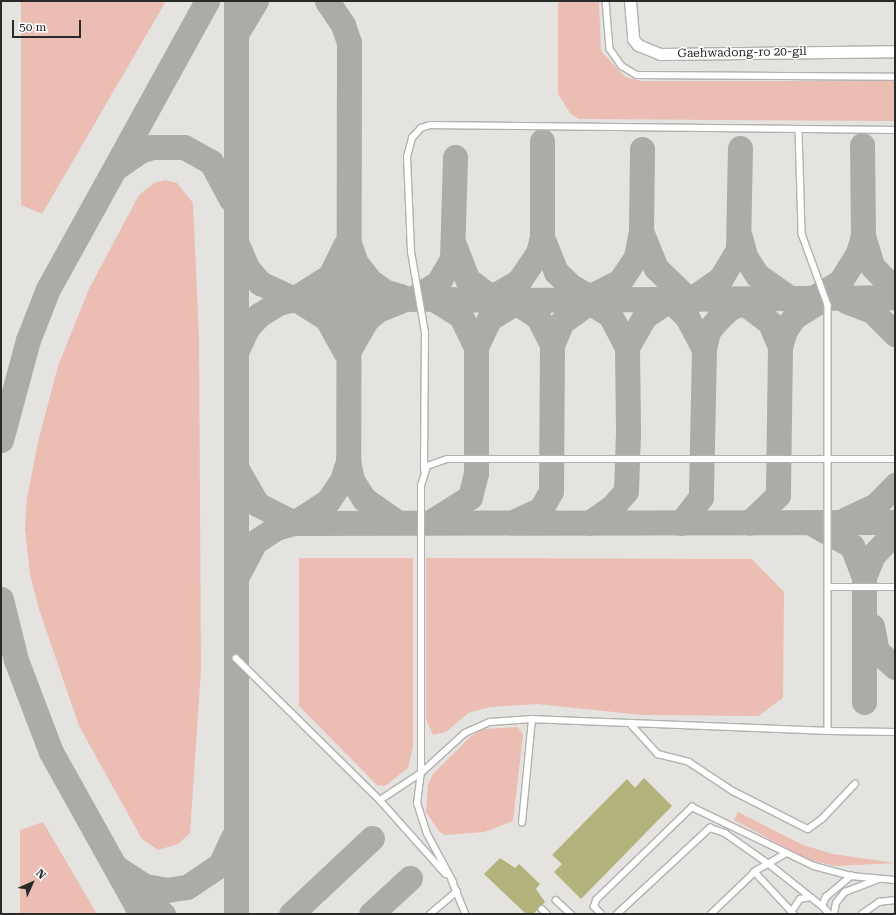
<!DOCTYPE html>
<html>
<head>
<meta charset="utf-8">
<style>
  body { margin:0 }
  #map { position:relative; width:896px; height:915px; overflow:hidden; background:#e4e3e0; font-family:"Roboto Serif",serif }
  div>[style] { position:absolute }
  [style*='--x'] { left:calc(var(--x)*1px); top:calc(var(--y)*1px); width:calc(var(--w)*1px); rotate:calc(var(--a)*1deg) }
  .green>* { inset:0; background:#ebbdb3 }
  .taxiway>* { height:25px; margin:-12.5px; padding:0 12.5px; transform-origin:12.5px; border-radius:12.5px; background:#acaba8 }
  .building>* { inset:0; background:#b1b37a }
  .roads { filter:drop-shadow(1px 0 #b2b1ae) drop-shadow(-1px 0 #b2b1ae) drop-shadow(0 1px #b2b1ae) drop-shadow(0 -1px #b2b1ae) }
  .lane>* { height:5.5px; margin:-2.75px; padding:0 2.75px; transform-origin:2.75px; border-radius:2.75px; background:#fff }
  .street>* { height:11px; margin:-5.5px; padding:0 5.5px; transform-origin:5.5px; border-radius:5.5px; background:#fff }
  span { translate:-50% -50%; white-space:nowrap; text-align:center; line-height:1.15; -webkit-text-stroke:3px #fff; paint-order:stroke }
  .street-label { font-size:12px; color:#292927 }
  .frame { position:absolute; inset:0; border:2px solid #292927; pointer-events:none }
  .north { position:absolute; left:12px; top:863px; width:40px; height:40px; -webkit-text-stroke:3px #fff; paint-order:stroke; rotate:45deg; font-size:11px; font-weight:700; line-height:16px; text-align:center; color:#292927 }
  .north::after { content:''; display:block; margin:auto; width:14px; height:18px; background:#292927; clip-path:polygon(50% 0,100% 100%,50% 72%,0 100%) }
  .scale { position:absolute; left:12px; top:20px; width:69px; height:18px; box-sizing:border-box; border:2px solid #292927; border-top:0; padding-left:5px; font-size:12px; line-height:14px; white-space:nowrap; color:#292927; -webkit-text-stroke:3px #fff; paint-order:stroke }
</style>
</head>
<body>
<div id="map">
  <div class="green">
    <i style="clip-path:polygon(21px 1px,166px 1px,42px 214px,21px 205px)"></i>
    <i style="clip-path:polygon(558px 1px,599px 1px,601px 51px,625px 77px,642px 81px,895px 81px,895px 121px,579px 119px,570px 113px,558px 94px)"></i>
    <i style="clip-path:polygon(165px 180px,177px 183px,193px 203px,199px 338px,201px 670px,190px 833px,178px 844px,158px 850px,142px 839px,79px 726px,39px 609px,30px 575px,25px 528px,27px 498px,38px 442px,58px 366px,89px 289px,139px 195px,154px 183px)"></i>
    <i style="clip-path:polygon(299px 558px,413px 558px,413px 747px,408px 768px,385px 786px,377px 785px,299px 706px)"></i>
    <i style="clip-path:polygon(426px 558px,752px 559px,784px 592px,783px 698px,758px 716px,642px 715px,537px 704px,490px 707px,468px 713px,446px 732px,433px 735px,426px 719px)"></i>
    <i style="clip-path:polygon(518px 727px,523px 735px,513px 821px,484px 832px,445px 835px,439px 831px,426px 812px,428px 785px,433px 774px,470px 737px,483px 729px)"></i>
    <i style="clip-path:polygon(738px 812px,803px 845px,833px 854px,895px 863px,835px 866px,809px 860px,734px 820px)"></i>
    <i style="clip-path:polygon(43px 822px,97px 914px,20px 914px,20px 830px)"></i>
  </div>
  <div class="taxiway">
    <i style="--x:236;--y:1;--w:913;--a:90"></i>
    <i style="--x:327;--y:1;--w:29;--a:56"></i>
    <i style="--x:343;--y:25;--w:18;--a:71"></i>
    <i style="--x:349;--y:42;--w:419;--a:90.1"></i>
    <i style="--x:348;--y:461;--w:19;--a:78"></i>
    <i style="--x:352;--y:480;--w:22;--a:58"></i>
    <i style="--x:364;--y:499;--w:40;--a:34.9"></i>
    <i style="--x:236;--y:34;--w:39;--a:-59"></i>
    <i style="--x:117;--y:167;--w:28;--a:-35"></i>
    <i style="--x:140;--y:151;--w:13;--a:-18"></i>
    <i style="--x:152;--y:147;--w:32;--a:0"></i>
    <i style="--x:184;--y:147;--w:31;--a:29"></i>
    <i style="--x:211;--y:162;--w:42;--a:61.6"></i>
    <i style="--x:641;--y:231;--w:40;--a:68"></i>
    <i style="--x:656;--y:268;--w:46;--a:44.1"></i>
    <i style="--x:863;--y:236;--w:31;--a:73"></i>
    <i style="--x:872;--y:266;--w:33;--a:46"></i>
    <i style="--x:542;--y:237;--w:38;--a:68"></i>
    <i style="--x:556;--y:272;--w:21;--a:43"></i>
    <i style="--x:571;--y:286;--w:28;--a:30"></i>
    <i style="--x:740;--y:237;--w:20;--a:75"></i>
    <i style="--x:745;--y:256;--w:22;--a:58"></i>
    <i style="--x:757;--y:275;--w:42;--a:35.2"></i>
    <i style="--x:237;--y:244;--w:26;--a:67"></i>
    <i style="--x:247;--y:268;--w:20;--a:49"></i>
    <i style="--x:260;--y:283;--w:35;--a:25"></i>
    <i style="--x:350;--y:246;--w:18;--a:71"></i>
    <i style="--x:356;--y:263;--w:23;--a:52"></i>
    <i style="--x:370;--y:281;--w:19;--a:35"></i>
    <i style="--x:386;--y:292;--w:15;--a:16"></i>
    <i style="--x:455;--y:247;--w:34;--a:69"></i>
    <i style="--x:467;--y:279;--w:35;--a:37"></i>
    <i style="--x:294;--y:298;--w:39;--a:32"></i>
    <i style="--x:327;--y:319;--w:37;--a:61"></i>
    <i style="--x:295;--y:298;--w:41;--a:-32.2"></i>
    <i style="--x:330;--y:276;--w:34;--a:-64"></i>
    <i style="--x:587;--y:298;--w:37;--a:-27"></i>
    <i style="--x:620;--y:281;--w:29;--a:-56"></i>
    <i style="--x:636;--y:257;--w:26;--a:-79"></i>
    <i style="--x:641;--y:231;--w:82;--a:-89.3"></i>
    <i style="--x:813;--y:298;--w:31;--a:-31"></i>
    <i style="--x:840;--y:282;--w:34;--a:-58"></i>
    <i style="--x:858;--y:253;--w:18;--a:-74"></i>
    <i style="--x:863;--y:236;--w:91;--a:-90.6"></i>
    <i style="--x:412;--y:299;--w:31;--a:-32"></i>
    <i style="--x:438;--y:283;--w:28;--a:-60"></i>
    <i style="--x:452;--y:259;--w:102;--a:-88.3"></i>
    <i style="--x:488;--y:299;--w:36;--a:-30"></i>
    <i style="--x:519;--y:281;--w:34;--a:-56"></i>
    <i style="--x:538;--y:253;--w:16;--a:-76"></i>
    <i style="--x:542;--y:237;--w:96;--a:-90"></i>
    <i style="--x:512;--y:300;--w:31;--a:33"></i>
    <i style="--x:538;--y:317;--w:31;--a:63"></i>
    <i style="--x:552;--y:345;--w:146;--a:90.4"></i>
    <i style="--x:551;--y:491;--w:21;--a:119"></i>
    <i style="--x:541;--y:509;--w:29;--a:155"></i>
    <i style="--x:586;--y:300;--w:28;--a:32"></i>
    <i style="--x:610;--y:315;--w:36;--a:62"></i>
    <i style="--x:627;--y:347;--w:86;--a:89.3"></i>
    <i style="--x:628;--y:433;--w:58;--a:92"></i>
    <i style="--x:626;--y:491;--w:21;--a:131"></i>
    <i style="--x:612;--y:507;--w:28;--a:145"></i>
    <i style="--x:663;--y:300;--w:13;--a:23"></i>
    <i style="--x:675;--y:305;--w:17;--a:45"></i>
    <i style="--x:687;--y:317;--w:36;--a:62"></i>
    <i style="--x:704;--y:349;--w:148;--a:91.2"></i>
    <i style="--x:701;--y:497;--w:33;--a:128"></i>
    <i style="--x:690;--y:300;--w:38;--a:-35"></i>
    <i style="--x:721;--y:278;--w:33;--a:-59"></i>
    <i style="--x:738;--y:250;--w:102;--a:-88.9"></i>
    <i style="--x:740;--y:300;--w:38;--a:37"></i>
    <i style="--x:770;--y:323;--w:26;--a:67"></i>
    <i style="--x:780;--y:347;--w:148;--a:90.8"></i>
    <i style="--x:778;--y:495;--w:40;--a:136"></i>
    <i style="--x:846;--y:301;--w:28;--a:21"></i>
    <i style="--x:872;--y:311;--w:33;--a:45"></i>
    <i style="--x:552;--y:345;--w:25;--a:-67"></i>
    <i style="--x:562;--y:322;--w:37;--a:-36"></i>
    <i style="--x:476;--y:347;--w:31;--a:-65"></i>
    <i style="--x:489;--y:319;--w:36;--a:-32"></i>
    <i style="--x:627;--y:347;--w:34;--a:-60"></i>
    <i style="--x:644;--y:317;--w:30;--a:-34"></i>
    <i style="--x:780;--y:347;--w:18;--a:-74"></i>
    <i style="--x:785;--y:330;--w:16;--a:-55"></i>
    <i style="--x:794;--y:317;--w:34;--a:-32"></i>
    <i style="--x:704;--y:349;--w:18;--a:-77"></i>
    <i style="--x:708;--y:331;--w:16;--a:-50"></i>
    <i style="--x:718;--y:319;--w:16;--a:-43"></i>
    <i style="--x:730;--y:308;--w:18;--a:-22"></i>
    <i style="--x:349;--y:350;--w:34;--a:-60"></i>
    <i style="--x:366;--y:320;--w:16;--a:-40"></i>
    <i style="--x:378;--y:310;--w:24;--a:-22"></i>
    <i style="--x:236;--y:352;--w:26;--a:-65"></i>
    <i style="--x:247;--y:328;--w:18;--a:-47"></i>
    <i style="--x:259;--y:315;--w:22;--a:-32"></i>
    <i style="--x:278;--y:303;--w:26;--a:-13"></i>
    <i style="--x:303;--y:297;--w:210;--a:0.8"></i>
    <i style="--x:513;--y:300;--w:382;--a:-0.4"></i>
    <i style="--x:1;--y:440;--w:104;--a:-74.9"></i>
    <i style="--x:28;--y:340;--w:55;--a:-68.6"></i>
    <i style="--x:48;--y:289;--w:329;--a:-61.1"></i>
    <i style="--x:237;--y:469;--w:40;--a:60.3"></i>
    <i style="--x:257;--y:504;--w:42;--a:27.2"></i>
    <i style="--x:294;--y:523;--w:40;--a:-32.9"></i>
    <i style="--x:328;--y:501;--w:25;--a:-56"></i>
    <i style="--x:342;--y:480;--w:20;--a:-72"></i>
    <i style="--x:846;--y:519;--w:33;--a:-25"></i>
    <i style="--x:876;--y:505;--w:28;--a:-46"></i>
    <i style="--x:432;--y:521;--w:45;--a:-32.3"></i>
    <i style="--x:470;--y:497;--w:25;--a:-76"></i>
    <i style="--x:476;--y:473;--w:126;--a:-90"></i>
    <i style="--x:476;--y:347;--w:34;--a:-116"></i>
    <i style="--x:461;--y:316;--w:32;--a:-148"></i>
    <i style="--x:813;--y:524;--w:45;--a:29.4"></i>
    <i style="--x:852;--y:546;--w:33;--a:69"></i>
    <i style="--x:238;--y:574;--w:36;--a:-62"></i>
    <i style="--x:255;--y:542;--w:25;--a:-34"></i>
    <i style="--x:276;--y:528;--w:19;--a:-16"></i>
    <i style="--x:294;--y:523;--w:601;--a:-0.1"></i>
    <i style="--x:1;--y:599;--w:63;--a:76.2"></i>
    <i style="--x:16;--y:660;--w:98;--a:69.2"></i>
    <i style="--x:51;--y:752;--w:185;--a:60.9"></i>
    <i style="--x:872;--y:626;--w:25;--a:79"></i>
    <i style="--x:877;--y:651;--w:24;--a:42"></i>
    <i style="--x:864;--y:702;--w:125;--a:-90"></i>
    <i style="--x:864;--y:577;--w:24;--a:-68"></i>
    <i style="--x:873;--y:555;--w:32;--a:-46"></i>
    <i style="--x:117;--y:868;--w:33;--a:33"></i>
    <i style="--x:145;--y:886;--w:22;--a:10"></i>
    <i style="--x:167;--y:890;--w:20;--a:-9"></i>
    <i style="--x:187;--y:887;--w:40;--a:-34"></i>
    <i style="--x:220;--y:865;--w:31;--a:-65"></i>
    <i style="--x:132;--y:889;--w:40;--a:39"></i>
    <i style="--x:291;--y:914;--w:111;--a:-43.2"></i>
    <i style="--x:371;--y:914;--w:53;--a:-42.7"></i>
  </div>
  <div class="building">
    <i style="clip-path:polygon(644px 778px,672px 806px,581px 899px,554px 872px,562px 864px,552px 855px,627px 779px,635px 788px)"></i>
    <i style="clip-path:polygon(500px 858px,515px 868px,519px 864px,540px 884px,536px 889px,545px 902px,533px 914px,526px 914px,484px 874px)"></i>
  </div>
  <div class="roads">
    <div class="lane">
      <i style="--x:606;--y:1;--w:48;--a:85.2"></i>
      <i style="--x:610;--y:49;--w:21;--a:55"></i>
      <i style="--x:622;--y:66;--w:17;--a:31"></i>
      <i style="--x:637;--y:75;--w:258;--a:0.4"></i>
      <i style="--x:799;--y:130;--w:104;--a:88.3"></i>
      <i style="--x:802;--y:234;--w:76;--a:69.9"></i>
      <i style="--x:828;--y:305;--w:426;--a:90"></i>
      <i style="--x:828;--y:731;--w:67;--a:0.9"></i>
      <i style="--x:424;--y:470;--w:137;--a:-89.6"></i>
      <i style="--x:425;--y:333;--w:82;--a:-99.8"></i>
      <i style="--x:411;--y:252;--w:95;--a:-92.4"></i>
      <i style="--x:407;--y:157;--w:20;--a:-75"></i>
      <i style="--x:412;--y:138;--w:13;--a:-48"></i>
      <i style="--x:421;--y:128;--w:9;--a:-18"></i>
      <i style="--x:430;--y:125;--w:465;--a:0.6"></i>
      <i style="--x:828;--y:587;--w:67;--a:0"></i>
      <i style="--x:236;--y:658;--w:202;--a:44.6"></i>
      <i style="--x:380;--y:800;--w:99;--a:48.3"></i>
      <i style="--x:630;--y:723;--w:42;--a:47.9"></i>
      <i style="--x:658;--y:754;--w:32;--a:14"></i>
      <i style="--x:689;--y:762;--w:53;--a:33.4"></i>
      <i style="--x:733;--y:791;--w:84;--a:26.9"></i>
      <i style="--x:808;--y:829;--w:17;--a:-36"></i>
      <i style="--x:822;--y:819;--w:48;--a:-46.7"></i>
      <i style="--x:380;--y:800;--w:49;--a:-33.4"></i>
      <i style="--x:421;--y:773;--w:59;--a:-42.3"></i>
      <i style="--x:465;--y:733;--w:27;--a:-24"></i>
      <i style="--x:490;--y:722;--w:42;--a:-4.1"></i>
      <i style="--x:532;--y:719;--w:296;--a:2.3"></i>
      <i style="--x:522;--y:823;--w:104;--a:-84.5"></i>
      <i style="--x:784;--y:855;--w:34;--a:150"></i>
      <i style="--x:755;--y:872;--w:57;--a:47.1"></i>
      <i style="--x:452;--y:880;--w:37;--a:68"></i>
      <i style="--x:453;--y:882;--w:55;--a:-118.4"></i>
      <i style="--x:427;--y:834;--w:32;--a:-108"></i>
      <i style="--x:417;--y:804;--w:31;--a:-83"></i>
      <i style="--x:421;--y:773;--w:287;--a:-90"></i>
      <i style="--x:421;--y:486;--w:21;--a:-73"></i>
      <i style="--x:427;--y:466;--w:21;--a:-19"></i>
      <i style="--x:447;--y:459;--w:448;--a:0"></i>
      <i style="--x:556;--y:900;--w:21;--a:43"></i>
      <i style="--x:542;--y:909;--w:7;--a:45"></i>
      <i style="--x:792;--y:911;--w:14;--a:-56"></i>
      <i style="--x:800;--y:899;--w:10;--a:-11"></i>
      <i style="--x:430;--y:914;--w:35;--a:-40"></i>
      <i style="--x:601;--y:914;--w:10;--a:-135"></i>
      <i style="--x:594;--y:907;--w:7;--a:-74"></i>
      <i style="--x:596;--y:900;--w:134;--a:-44.1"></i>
      <i style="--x:692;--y:807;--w:136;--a:25.8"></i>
      <i style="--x:814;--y:866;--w:38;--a:15"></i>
      <i style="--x:851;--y:876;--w:44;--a:5.2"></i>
      <i style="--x:617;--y:914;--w:127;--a:-42.8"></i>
      <i style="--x:710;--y:828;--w:16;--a:18"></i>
      <i style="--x:725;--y:833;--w:54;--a:35.2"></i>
      <i style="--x:769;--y:864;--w:68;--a:38.4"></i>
      <i style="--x:711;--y:914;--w:61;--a:-43.7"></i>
      <i style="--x:829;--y:914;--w:11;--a:-131"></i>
      <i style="--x:822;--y:906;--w:10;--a:-66"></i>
      <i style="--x:826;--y:897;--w:33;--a:-40"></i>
      <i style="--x:834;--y:914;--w:11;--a:-80"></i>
      <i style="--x:836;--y:903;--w:14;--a:-51"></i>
      <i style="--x:845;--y:892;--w:34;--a:-21"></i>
      <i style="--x:862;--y:914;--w:21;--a:-35"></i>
      <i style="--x:879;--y:902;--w:16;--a:-7"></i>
    </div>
    <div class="street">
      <i style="--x:630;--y:1;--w:38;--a:85"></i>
      <i style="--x:633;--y:39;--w:8;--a:50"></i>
      <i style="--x:638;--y:45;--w:24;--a:22"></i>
      <i style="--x:660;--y:54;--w:235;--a:-0.7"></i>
    </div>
  </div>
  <div class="street-label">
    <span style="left:742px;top:53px;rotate:-1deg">Gaehwadong-ro 20-gil</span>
  </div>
  <div class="frame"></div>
  <div class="north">N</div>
  <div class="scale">50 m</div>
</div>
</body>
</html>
